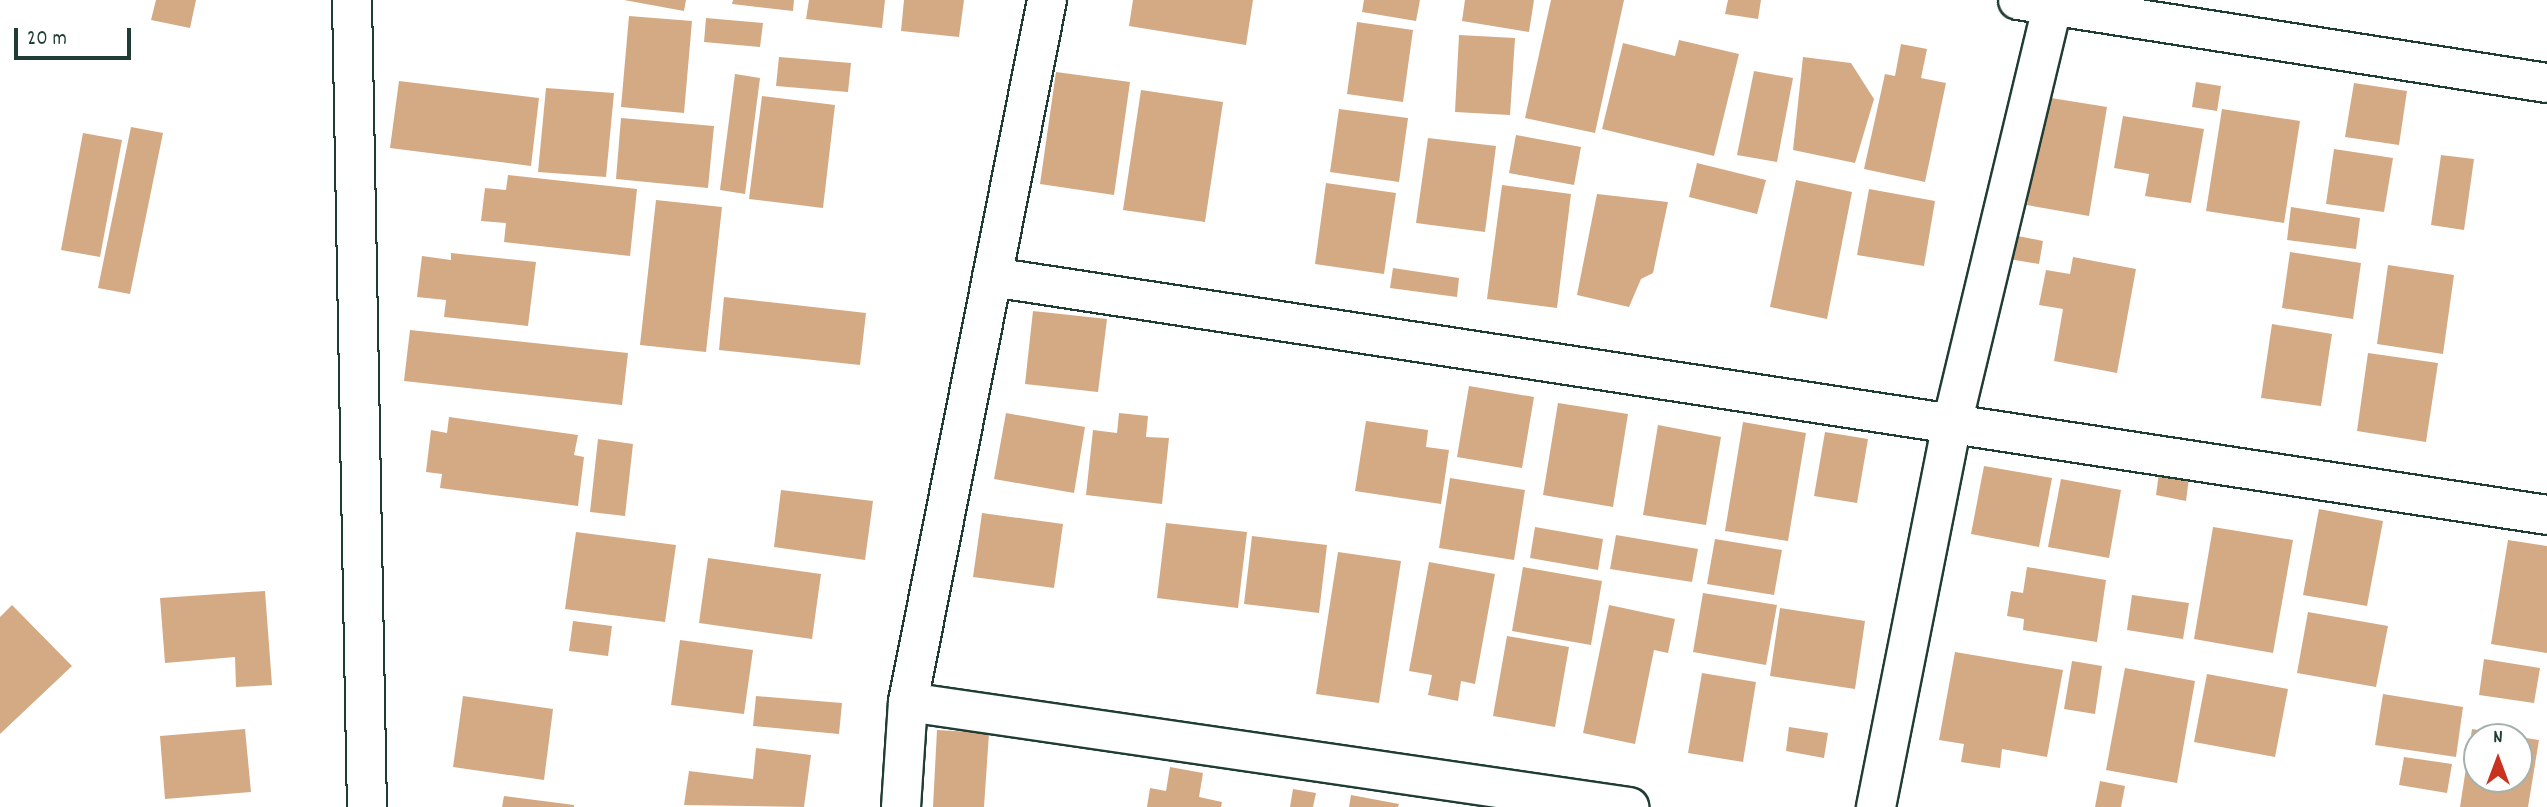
<!DOCTYPE html>
<html>
<head>
<meta charset="utf-8">
<style>
  body { margin:0 }
  #map { position:relative; width:2547px; height:807px; overflow:hidden; background:#fff; font-family:Dekko,sans-serif }
  div>[style] { position:absolute }
  [style*='--x'] { left:calc(var(--x)*1px); top:calc(var(--y)*1px); width:calc(var(--w)*1px); rotate:calc(var(--a)*1deg) }
  .building>* { inset:0; background:#d3aa84 }
  .roads { filter:drop-shadow(2px 0 #1f3d34) drop-shadow(-2px 0 #1f3d34) drop-shadow(0 2px #1f3d34) drop-shadow(0 -2px #1f3d34) }
  .minor>* { height:38px; margin:-19px; padding:0 19px; transform-origin:19px; border-radius:19px; background:#fff }
  span { translate:-50% -50%; white-space:nowrap; text-align:center; line-height:1.15; -webkit-text-stroke:6px #fff; paint-order:stroke }
  .north { position:absolute; left:2463px; top:723px; width:70px; height:70px; box-sizing:border-box; background:#fff; border:2px solid #a5b1ae; border-radius:50%; rotate:0deg; font-size:19px; font-weight:700; line-height:28px; text-align:center; color:#1f3d34 }
  .north::after { content:''; display:block; margin:auto; width:24px; height:32px; background:#c8321e; clip-path:polygon(50% 0,100% 100%,50% 72%,0 100%) }
  .scale { position:absolute; left:14px; top:28px; width:117px; height:32px; box-sizing:border-box; border:4px solid #1f3d34; border-top:0; padding-left:9px; font-size:21px; line-height:24px; white-space:nowrap; color:#1f3d34; -webkit-text-stroke:5px #fff; paint-order:stroke }
</style>
</head>
<body>
<div id="map">
  <div class="building">
    <i style="clip-path:polygon(156px 0,196px 0,190px 28px,151px 20px)"></i>
    <i style="clip-path:polygon(624px 0,686px 0,684px 11px)"></i>
    <i style="clip-path:polygon(733px 0,794px 0,793px 11px,732px 4px)"></i>
    <i style="clip-path:polygon(809px 0,885px 0,882px 28px,806px 19px)"></i>
    <i style="clip-path:polygon(904px 0,964px 0,959px 37px,901px 31px)"></i>
    <i style="clip-path:polygon(1133px 0,1253px 0,1246px 45px,1129px 26px)"></i>
    <i style="clip-path:polygon(1364px 0,1420px 0,1416px 21px,1362px 12px)"></i>
    <i style="clip-path:polygon(1465px 0,1534px 0,1529px 32px,1462px 21px)"></i>
    <i style="clip-path:polygon(1551px 0,1624px 0,1595px 133px,1525px 118px)"></i>
    <i style="clip-path:polygon(1728px 0,1761px 0,1758px 19px,1725px 14px)"></i>
    <i style="clip-path:polygon(629px 16px,692px 21px,684px 113px,621px 107px)"></i>
    <i style="clip-path:polygon(706px 18px,763px 23px,760px 47px,704px 42px)"></i>
    <i style="clip-path:polygon(1357px 22px,1413px 30px,1403px 102px,1347px 94px)"></i>
    <i style="clip-path:polygon(1459px 35px,1515px 38px,1510px 115px,1455px 112px)"></i>
    <i style="clip-path:polygon(1679px 40px,1739px 54px,1714px 156px,1602px 129px,1623px 43px,1675px 56px)"></i>
    <i style="clip-path:polygon(1901px 44px,1927px 49px,1921px 78px,1946px 83px,1925px 182px,1864px 169px,1885px 74px,1895px 76px)"></i>
    <i style="clip-path:polygon(779px 57px,851px 63px,848px 92px,776px 86px)"></i>
    <i style="clip-path:polygon(1803px 57px,1851px 63px,1874px 99px,1855px 163px,1793px 150px)"></i>
    <i style="clip-path:polygon(1754px 71px,1793px 78px,1777px 162px,1737px 155px)"></i>
    <i style="clip-path:polygon(1056px 72px,1130px 82px,1114px 195px,1040px 184px)"></i>
    <i style="clip-path:polygon(735px 74px,760px 78px,745px 194px,720px 190px)"></i>
    <i style="clip-path:polygon(399px 81px,539px 98px,531px 166px,390px 148px)"></i>
    <i style="clip-path:polygon(2196px 82px,2221px 86px,2217px 111px,2192px 107px)"></i>
    <i style="clip-path:polygon(2354px 83px,2407px 91px,2399px 145px,2345px 137px)"></i>
    <i style="clip-path:polygon(546px 88px,614px 93px,606px 177px,538px 172px)"></i>
    <i style="clip-path:polygon(1141px 90px,1223px 102px,1205px 222px,1123px 210px)"></i>
    <i style="clip-path:polygon(762px 96px,835px 105px,823px 208px,749px 199px)"></i>
    <i style="clip-path:polygon(2045px 97px,2107px 107px,2089px 216px,2027px 205px)"></i>
    <i style="clip-path:polygon(1339px 109px,1408px 118px,1399px 182px,1330px 172px)"></i>
    <i style="clip-path:polygon(2222px 109px,2300px 121px,2284px 223px,2206px 211px)"></i>
    <i style="clip-path:polygon(2123px 116px,2204px 129px,2191px 203px,2145px 196px,2149px 174px,2114px 168px)"></i>
    <i style="clip-path:polygon(621px 118px,714px 126px,708px 188px,616px 179px)"></i>
    <i style="clip-path:polygon(131px 127px,163px 133px,130px 294px,98px 288px)"></i>
    <i style="clip-path:polygon(83px 133px,122px 140px,100px 257px,61px 250px)"></i>
    <i style="clip-path:polygon(1516px 135px,1581px 147px,1574px 185px,1509px 173px)"></i>
    <i style="clip-path:polygon(1428px 138px,1496px 146px,1485px 232px,1416px 223px)"></i>
    <i style="clip-path:polygon(2334px 149px,2393px 158px,2384px 212px,2326px 204px)"></i>
    <i style="clip-path:polygon(2441px 155px,2474px 159px,2464px 230px,2431px 225px)"></i>
    <i style="clip-path:polygon(1697px 163px,1766px 180px,1757px 214px,1689px 197px)"></i>
    <i style="clip-path:polygon(508px 175px,637px 189px,630px 256px,504px 242px,506px 223px,481px 221px,485px 188px,506px 190px)"></i>
    <i style="clip-path:polygon(1796px 180px,1852px 192px,1827px 319px,1770px 307px)"></i>
    <i style="clip-path:polygon(1326px 183px,1396px 193px,1384px 274px,1315px 264px)"></i>
    <i style="clip-path:polygon(1502px 185px,1571px 194px,1557px 308px,1487px 299px)"></i>
    <i style="clip-path:polygon(1869px 189px,1935px 201px,1924px 266px,1857px 255px)"></i>
    <i style="clip-path:polygon(1597px 194px,1668px 202px,1653px 273px,1641px 279px,1629px 307px,1577px 295px)"></i>
    <i style="clip-path:polygon(656px 200px,722px 207px,706px 352px,640px 345px)"></i>
    <i style="clip-path:polygon(2291px 207px,2360px 218px,2356px 249px,2287px 240px)"></i>
    <i style="clip-path:polygon(2013px 235px,2043px 241px,2039px 264px,2009px 259px)"></i>
    <i style="clip-path:polygon(2290px 252px,2361px 263px,2353px 319px,2282px 308px)"></i>
    <i style="clip-path:polygon(451px 253px,536px 262px,528px 326px,444px 317px,446px 300px,417px 297px,422px 256px,451px 260px)"></i>
    <i style="clip-path:polygon(2073px 257px,2136px 269px,2117px 373px,2054px 361px,2063px 309px,2039px 305px,2046px 270px,2070px 274px)"></i>
    <i style="clip-path:polygon(2388px 265px,2454px 275px,2443px 354px,2377px 344px)"></i>
    <i style="clip-path:polygon(1393px 268px,1459px 278px,1457px 297px,1390px 288px)"></i>
    <i style="clip-path:polygon(724px 297px,866px 313px,860px 365px,719px 350px)"></i>
    <i style="clip-path:polygon(1033px 311px,1107px 319px,1098px 392px,1025px 384px)"></i>
    <i style="clip-path:polygon(2272px 324px,2332px 334px,2321px 406px,2261px 398px)"></i>
    <i style="clip-path:polygon(410px 330px,628px 353px,622px 405px,404px 381px)"></i>
    <i style="clip-path:polygon(2368px 353px,2438px 363px,2426px 442px,2357px 431px)"></i>
    <i style="clip-path:polygon(1469px 386px,1534px 397px,1522px 468px,1457px 457px)"></i>
    <i style="clip-path:polygon(1558px 403px,1628px 414px,1613px 507px,1543px 495px)"></i>
    <i style="clip-path:polygon(1006px 413px,1085px 427px,1074px 493px,994px 479px)"></i>
    <i style="clip-path:polygon(1119px 413px,1148px 416px,1146px 437px,1169px 438px,1162px 504px,1086px 495px,1093px 430px,1117px 433px)"></i>
    <i style="clip-path:polygon(449px 417px,578px 435px,574px 455px,584px 457px,578px 506px,440px 488px,442px 474px,426px 472px,431px 430px,447px 433px)"></i>
    <i style="clip-path:polygon(1366px 421px,1428px 430px,1426px 447px,1449px 450px,1441px 504px,1355px 491px)"></i>
    <i style="clip-path:polygon(1743px 422px,1806px 433px,1788px 541px,1725px 531px)"></i>
    <i style="clip-path:polygon(1658px 425px,1721px 437px,1706px 525px,1643px 515px)"></i>
    <i style="clip-path:polygon(1825px 432px,1868px 439px,1857px 503px,1814px 496px)"></i>
    <i style="clip-path:polygon(598px 439px,633px 444px,625px 516px,590px 512px)"></i>
    <i style="clip-path:polygon(1984px 466px,2052px 478px,2039px 547px,1971px 534px)"></i>
    <i style="clip-path:polygon(2159px 473px,2189px 478px,2186px 501px,2156px 495px)"></i>
    <i style="clip-path:polygon(1450px 478px,1525px 490px,1514px 560px,1439px 548px)"></i>
    <i style="clip-path:polygon(2061px 479px,2121px 490px,2109px 558px,2048px 547px)"></i>
    <i style="clip-path:polygon(781px 490px,873px 501px,865px 560px,774px 547px)"></i>
    <i style="clip-path:polygon(2319px 509px,2383px 521px,2367px 606px,2303px 595px)"></i>
    <i style="clip-path:polygon(982px 513px,1063px 524px,1054px 588px,973px 577px)"></i>
    <i style="clip-path:polygon(1166px 523px,1247px 532px,1238px 608px,1157px 598px)"></i>
    <i style="clip-path:polygon(1535px 527px,1603px 539px,1598px 570px,1530px 558px)"></i>
    <i style="clip-path:polygon(2213px 527px,2293px 540px,2273px 653px,2194px 639px)"></i>
    <i style="clip-path:polygon(576px 532px,676px 545px,665px 622px,565px 609px)"></i>
    <i style="clip-path:polygon(1616px 535px,1698px 549px,1692px 582px,1610px 569px)"></i>
    <i style="clip-path:polygon(1252px 536px,1327px 545px,1319px 613px,1244px 604px)"></i>
    <i style="clip-path:polygon(1715px 539px,1782px 550px,1774px 595px,1707px 584px)"></i>
    <i style="clip-path:polygon(2508px 540px,2547px 546px,2547px 653px,2491px 644px)"></i>
    <i style="clip-path:polygon(1338px 552px,1401px 561px,1379px 703px,1316px 694px)"></i>
    <i style="clip-path:polygon(708px 558px,821px 574px,812px 639px,699px 623px)"></i>
    <i style="clip-path:polygon(1429px 562px,1495px 574px,1475px 684px,1461px 681px,1458px 701px,1428px 695px,1432px 675px,1409px 671px)"></i>
    <i style="clip-path:polygon(1523px 567px,1602px 581px,1591px 645px,1512px 631px)"></i>
    <i style="clip-path:polygon(2027px 567px,2106px 580px,2097px 642px,2023px 630px,2024px 619px,2007px 616px,2011px 591px,2023px 593px)"></i>
    <i style="clip-path:polygon(265px 591px,272px 685px,236px 687px,235px 657px,165px 663px,160px 598px)"></i>
    <i style="clip-path:polygon(1703px 593px,1777px 605px,1766px 665px,1693px 652px)"></i>
    <i style="clip-path:polygon(2132px 595px,2189px 603px,2183px 639px,2127px 630px)"></i>
    <i style="clip-path:polygon(12px 605px,72px 666px,0 734px,0 617px)"></i>
    <i style="clip-path:polygon(1609px 605px,1675px 619px,1668px 653px,1654px 650px,1635px 744px,1583px 733px)"></i>
    <i style="clip-path:polygon(1780px 608px,1865px 621px,1855px 689px,1770px 676px)"></i>
    <i style="clip-path:polygon(2308px 612px,2388px 626px,2376px 687px,2297px 673px)"></i>
    <i style="clip-path:polygon(573px 621px,612px 626px,608px 656px,569px 651px)"></i>
    <i style="clip-path:polygon(1507px 636px,1569px 647px,1555px 727px,1493px 716px)"></i>
    <i style="clip-path:polygon(680px 640px,753px 650px,744px 714px,671px 705px)"></i>
    <i style="clip-path:polygon(1955px 652px,2063px 670px,2047px 757px,2002px 749px,2000px 768px,1961px 762px,1964px 744px,1939px 740px)"></i>
    <i style="clip-path:polygon(2484px 659px,2540px 668px,2534px 703px,2479px 695px)"></i>
    <i style="clip-path:polygon(2072px 661px,2102px 666px,2095px 714px,2064px 709px)"></i>
    <i style="clip-path:polygon(2125px 668px,2195px 681px,2177px 783px,2106px 770px)"></i>
    <i style="clip-path:polygon(1702px 673px,1756px 682px,1743px 762px,1688px 753px)"></i>
    <i style="clip-path:polygon(2207px 674px,2288px 689px,2275px 757px,2194px 742px)"></i>
    <i style="clip-path:polygon(2383px 694px,2463px 707px,2456px 757px,2375px 745px)"></i>
    <i style="clip-path:polygon(463px 696px,553px 709px,544px 780px,453px 767px)"></i>
    <i style="clip-path:polygon(756px 696px,842px 703px,839px 734px,753px 726px)"></i>
    <i style="clip-path:polygon(1789px 727px,1828px 733px,1824px 758px,1786px 751px)"></i>
    <i style="clip-path:polygon(245px 729px,251px 792px,165px 799px,160px 736px)"></i>
    <i style="clip-path:polygon(2472px 729px,2512px 735px,2477px 737px,2477px 779px,2519px 779px,2519px 737px,2539px 740px,2528px 807px,2460px 807px)"></i>
    <i style="clip-path:polygon(937px 730px,989px 733px,984px 807px,933px 807px)"></i>
    <i style="clip-path:polygon(756px 748px,811px 755px,804px 807px,684px 805px,689px 771px,753px 779px)"></i>
    <i style="clip-path:polygon(2404px 757px,2452px 764px,2447px 793px,2399px 785px)"></i>
    <i style="clip-path:polygon(1170px 767px,1203px 773px,1199px 797px,1222px 802px,1221px 807px,1147px 807px,1150px 788px,1166px 791px)"></i>
    <i style="clip-path:polygon(2100px 781px,2125px 786px,2121px 807px,2095px 807px)"></i>
    <i style="clip-path:polygon(1293px 789px,1316px 793px,1313px 807px,1290px 807px)"></i>
    <i style="clip-path:polygon(1351px 795px,1399px 804px,1398px 807px,1349px 807px)"></i>
    <i style="clip-path:polygon(504px 796px,574px 805px,574px 807px,502px 807px)"></i>
  </div>
  <div class="roads">
    <div class="minor">
      <i style="--x:352;--y:0;--w:807;--a:88.94"></i>
      <i style="--x:2018;--y:0;--w:535;--a:8.92"></i>
      <i style="--x:992;--y:277;--w:1573;--a:8.7"></i>
      <i style="--x:908;--y:702;--w:729;--a:8.29"></i>
      <i style="--x:901;--y:807;--w:105;--a:-86.2"></i>
      <i style="--x:908;--y:702;--w:716;--a:-78.8"></i>
      <i style="--x:1876;--y:807;--w:390;--a:-78.8"></i>
      <i style="--x:1952;--y:424;--w:436;--a:-76.5"></i>
    </div>
  </div>
  <div class="north">N</div>
  <div class="scale">20 m</div>
</div>
</body>
</html>
